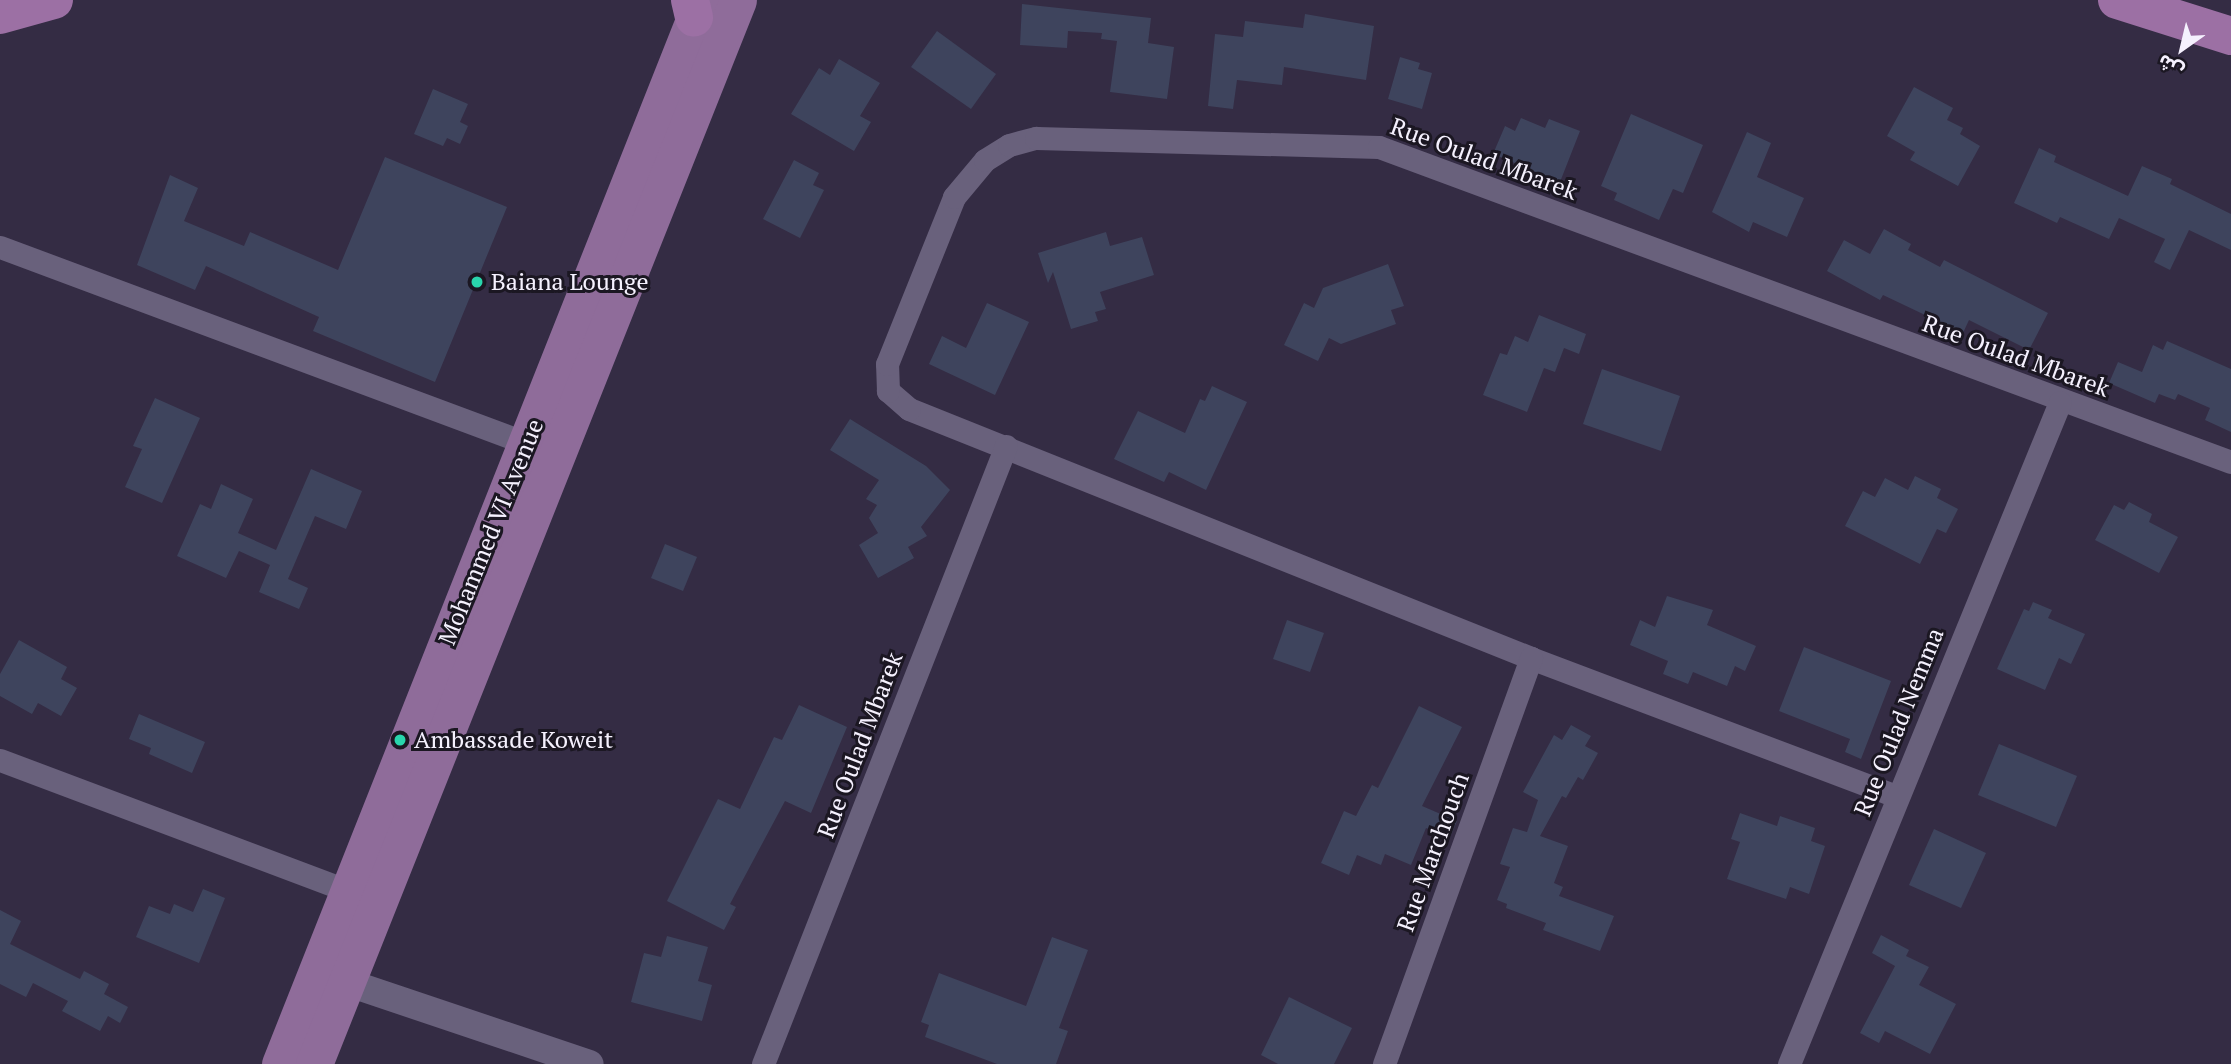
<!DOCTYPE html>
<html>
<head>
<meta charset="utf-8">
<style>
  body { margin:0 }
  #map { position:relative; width:2231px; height:1064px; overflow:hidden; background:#342c44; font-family:"PT Serif","Noto Sans Arabic",serif }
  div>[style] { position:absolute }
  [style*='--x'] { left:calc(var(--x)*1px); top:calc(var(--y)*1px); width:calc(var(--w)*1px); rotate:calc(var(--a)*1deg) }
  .building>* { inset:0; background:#3e445d }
  .minor>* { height:23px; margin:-11.5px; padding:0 11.5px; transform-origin:11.5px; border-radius:11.5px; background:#69617c }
  .tertiary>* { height:28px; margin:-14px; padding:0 14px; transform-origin:14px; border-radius:14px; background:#69617c }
  .primary>* { height:37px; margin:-18.5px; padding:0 18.5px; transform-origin:18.5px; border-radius:18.5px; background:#8f6c9a }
  .trunk>* { height:38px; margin:-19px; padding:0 19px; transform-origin:19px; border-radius:19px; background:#9c70a4 }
  .dots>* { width:19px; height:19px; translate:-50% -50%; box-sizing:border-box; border:4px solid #1b1722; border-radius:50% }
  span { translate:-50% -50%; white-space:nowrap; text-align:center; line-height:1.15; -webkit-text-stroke:6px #1b1722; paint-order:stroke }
  .street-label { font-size:24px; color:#f5f1fe }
  .poi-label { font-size:24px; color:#f5f1fe }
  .left { translate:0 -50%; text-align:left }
  .north { position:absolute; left:2147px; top:14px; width:70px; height:70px; -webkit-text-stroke:5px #1b1722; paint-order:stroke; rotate:214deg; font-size:19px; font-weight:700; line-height:28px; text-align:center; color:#f5f1fe }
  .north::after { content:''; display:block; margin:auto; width:24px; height:32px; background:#f5f1fe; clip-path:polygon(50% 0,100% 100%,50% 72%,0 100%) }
</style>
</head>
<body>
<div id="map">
  <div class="building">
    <i style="clip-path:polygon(1022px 4px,1151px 18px,1148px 43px,1174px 47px,1167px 99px,1110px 92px,1117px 41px,1101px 39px,1102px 33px,1068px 31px,1067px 48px,1020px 45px)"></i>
    <i style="clip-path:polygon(1305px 14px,1374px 26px,1366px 80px,1284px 67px,1282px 85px,1237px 80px,1233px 109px,1208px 106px,1215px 34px,1243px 37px,1245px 21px,1303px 28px)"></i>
    <i style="clip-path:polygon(937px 31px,996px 74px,971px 109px,911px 67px)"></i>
    <i style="clip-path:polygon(1400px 57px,1420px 63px,1418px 69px,1432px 73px,1422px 109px,1388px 99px)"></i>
    <i style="clip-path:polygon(839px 59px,880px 83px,860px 116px,871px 122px,854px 151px,791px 114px,819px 68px,830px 75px)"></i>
    <i style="clip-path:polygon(1914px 87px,1953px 108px,1947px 120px,1963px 128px,1960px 134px,1980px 146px,1958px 186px,1910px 160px,1915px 152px,1887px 136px)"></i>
    <i style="clip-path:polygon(433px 89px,468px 104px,460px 122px,468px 126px,460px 144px,447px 138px,443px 146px,414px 134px)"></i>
    <i style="clip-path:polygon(1631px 114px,1703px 145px,1683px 193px,1673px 189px,1659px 220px,1614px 200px,1617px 193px,1601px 186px)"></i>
    <i style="clip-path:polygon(1521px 118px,1545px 128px,1549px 119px,1580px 131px,1560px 182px,1493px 154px,1505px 126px,1515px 131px)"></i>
    <i style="clip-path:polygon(1747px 132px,1771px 143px,1757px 177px,1804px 198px,1787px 237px,1753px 222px,1749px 232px,1712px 212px)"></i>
    <i style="clip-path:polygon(2039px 148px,2056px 156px,2054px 162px,2128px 196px,2142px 166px,2172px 179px,2170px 184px,2231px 214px,2231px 250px,2189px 230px,2170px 270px,2154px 262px,2165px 239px,2119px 218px,2109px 239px,2060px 217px,2057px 223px,2014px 203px)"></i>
    <i style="clip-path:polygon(385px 157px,507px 207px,435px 382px,313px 331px,319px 317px,206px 266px,195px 290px,137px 265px,170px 175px,198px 188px,184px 221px,244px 246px,250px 232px,338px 270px)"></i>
    <i style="clip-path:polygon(794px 160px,819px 173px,813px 185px,824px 190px,800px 238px,763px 219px)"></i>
    <i style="clip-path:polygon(1884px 229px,1911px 244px,1908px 250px,1940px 267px,1944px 260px,2048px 313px,2029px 350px,1969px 320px,1963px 333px,1883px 295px,1880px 300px,1827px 271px,1844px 240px,1870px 254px)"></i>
    <i style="clip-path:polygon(1106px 232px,1110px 246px,1142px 237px,1154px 275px,1100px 292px,1106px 309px,1095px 312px,1098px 321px,1071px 329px,1053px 272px,1048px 283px,1038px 253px)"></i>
    <i style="clip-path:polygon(1388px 264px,1404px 306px,1391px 310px,1396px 324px,1341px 344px,1329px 338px,1318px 361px,1284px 345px,1304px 303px,1314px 308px,1323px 288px)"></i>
    <i style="clip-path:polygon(987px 303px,1029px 322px,995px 395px,929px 364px,942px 336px,966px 348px)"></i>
    <i style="clip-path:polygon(1539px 315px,1586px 334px,1579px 354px,1564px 348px,1555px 372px,1544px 368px,1527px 412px,1483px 395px,1500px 353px,1507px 355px,1515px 336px,1528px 342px)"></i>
    <i style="clip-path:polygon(2167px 341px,2231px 369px,2231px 432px,2205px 420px,2210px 408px,2178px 394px,2175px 400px,2159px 394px,2155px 403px,2109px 383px,2118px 362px,2142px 372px,2153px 345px,2163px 350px)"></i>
    <i style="clip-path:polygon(1602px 369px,1680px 396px,1661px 451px,1583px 424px)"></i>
    <i style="clip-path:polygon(1212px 386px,1247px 402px,1206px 490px,1169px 472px,1164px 482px,1114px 459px,1138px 411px,1185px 433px,1200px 399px,1205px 401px)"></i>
    <i style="clip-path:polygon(155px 398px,200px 418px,162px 503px,125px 487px,142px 449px,133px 446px)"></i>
    <i style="clip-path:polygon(850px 419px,926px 466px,950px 490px,921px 527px,927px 536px,908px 547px,914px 558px,878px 578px,859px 545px,878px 533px,869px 518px,877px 505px,866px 499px,879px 480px,830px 450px)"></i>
    <i style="clip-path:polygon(311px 469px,362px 491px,346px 529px,315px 516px,288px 579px,308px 588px,299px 609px,259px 592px,270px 565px,239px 551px,226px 578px,177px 556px,200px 504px,211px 509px,221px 484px,253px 499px,238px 533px,276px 550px)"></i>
    <i style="clip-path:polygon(1915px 476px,1941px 489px,1937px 498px,1958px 509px,1946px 533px,1937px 529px,1920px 564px,1845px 526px,1863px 491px,1875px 497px,1885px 478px,1908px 490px)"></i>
    <i style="clip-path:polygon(2129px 502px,2152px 514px,2149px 522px,2178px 537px,2159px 573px,2095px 540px,2114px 505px,2124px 510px)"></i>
    <i style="clip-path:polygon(665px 544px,697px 557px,683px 591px,651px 578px)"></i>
    <i style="clip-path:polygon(1667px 596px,1713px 610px,1707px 625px,1756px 646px,1745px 671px,1735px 666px,1727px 686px,1693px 672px,1688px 684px,1663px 674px,1668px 661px,1630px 645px,1640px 620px,1655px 627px)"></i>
    <i style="clip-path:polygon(2033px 602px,2052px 610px,2048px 618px,2085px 634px,2071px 664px,2059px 658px,2045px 690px,1997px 669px,2024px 609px,2029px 611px)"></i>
    <i style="clip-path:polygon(1287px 620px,1324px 633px,1310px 672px,1273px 659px)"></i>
    <i style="clip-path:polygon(19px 640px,67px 667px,61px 679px,77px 688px,61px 716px,38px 703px,32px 714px,0 696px,0 674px)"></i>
    <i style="clip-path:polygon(1804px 647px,1891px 681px,1861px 759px,1845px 752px,1850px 739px,1779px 711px)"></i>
    <i style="clip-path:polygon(799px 705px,847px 727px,811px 813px,785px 801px,730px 904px,736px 907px,724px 930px,667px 901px,718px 799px,740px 809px,774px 737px,782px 740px)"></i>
    <i style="clip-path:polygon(1419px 706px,1462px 727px,1422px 806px,1457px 821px,1450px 838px,1426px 828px,1411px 865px,1385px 854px,1381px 865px,1357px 855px,1349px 875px,1321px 863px,1344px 811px,1356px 816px,1372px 785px,1378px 788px)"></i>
    <i style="clip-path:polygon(139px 714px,205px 742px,192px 773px,149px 754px,151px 748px,129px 739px)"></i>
    <i style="clip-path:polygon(1571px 725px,1591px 736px,1585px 746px,1598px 753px,1583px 780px,1578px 777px,1566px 798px,1562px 796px,1540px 836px,1568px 846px,1554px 883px,1563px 887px,1559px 896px,1614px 916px,1600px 951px,1543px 930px,1546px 923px,1506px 908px,1507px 904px,1497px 900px,1510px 867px,1500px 864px,1513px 828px,1527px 832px,1538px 800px,1523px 792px,1554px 735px,1562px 740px)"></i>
    <i style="clip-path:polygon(1999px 744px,2077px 776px,2056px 827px,1978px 795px)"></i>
    <i style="clip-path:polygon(1740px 813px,1777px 826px,1780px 816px,1815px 828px,1811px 841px,1825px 846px,1809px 894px,1790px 887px,1786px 899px,1727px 879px,1740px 842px,1731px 839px)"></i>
    <i style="clip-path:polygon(1934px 829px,1986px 853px,1961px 908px,1909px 885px)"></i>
    <i style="clip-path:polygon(203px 889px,225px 898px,199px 963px,136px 937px,149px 906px,170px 914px,174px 904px,193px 912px)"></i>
    <i style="clip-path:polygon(0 910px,21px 921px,10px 944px,80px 979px,84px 971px,109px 984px,104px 994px,128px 1007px,120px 1023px,108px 1016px,100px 1031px,62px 1011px,68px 1001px,33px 983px,26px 997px,0 984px)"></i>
    <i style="clip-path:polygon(1881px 935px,1909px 950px,1906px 956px,1929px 967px,1919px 985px,1956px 1004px,1930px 1054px,1885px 1031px,1879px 1043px,1860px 1033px,1895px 966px,1872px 953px)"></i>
    <i style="clip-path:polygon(667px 936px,708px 947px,698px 981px,712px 985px,702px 1021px,631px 1002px,644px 953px,661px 957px)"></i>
    <i style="clip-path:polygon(1052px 937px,1088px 950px,1059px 1028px,1068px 1031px,1056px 1064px,997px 1064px,925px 1037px,929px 1025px,921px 1022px,939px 973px,1026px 1006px)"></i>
    <i style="clip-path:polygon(1289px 997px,1352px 1028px,1334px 1064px,1278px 1064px,1261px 1055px)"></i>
  </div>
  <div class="minor">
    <i style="--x:0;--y:247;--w:561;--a:20.44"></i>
    <i style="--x:0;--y:760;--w:373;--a:20.6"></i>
    <i style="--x:1896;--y:796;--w:390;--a:-159.3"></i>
    <i style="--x:1531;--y:658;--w:670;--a:-158.18"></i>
    <i style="--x:909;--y:409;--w:28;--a:-139"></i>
    <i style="--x:888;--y:391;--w:27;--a:-92"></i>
    <i style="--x:887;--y:364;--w:180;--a:-68.1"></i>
    <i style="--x:954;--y:197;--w:48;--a:-50"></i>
    <i style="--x:985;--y:160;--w:28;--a:-32"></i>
    <i style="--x:1009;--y:145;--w:28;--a:-15"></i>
    <i style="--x:1036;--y:138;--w:343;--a:1.5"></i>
    <i style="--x:1379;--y:147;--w:908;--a:20.29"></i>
    <i style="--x:763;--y:1064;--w:664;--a:-68.54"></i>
    <i style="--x:1384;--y:1064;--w:432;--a:-70.1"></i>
    <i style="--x:1789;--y:1064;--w:715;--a:-67.74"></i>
  </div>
  <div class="tertiary">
    <i style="--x:328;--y:976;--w:276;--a:18.6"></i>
  </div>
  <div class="primary">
    <i style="--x:280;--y:1064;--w:1145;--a:-68.37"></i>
    <i style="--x:314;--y:1064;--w:1145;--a:-68.27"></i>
  </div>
  <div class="trunk">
    <i style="--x:690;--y:0;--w:18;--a:77"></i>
    <i style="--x:2117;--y:0;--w:120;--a:17.5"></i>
    <i style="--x:0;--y:15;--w:56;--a:-15.5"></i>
  </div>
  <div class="dots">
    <i style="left:477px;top:282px;background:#29d5ac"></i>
    <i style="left:400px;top:740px;background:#29d5ac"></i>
  </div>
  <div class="street-label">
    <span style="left:1484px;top:159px;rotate:20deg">Rue Oulad Mbarek</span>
    <span style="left:2016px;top:356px;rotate:20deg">Rue Oulad Mbarek</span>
    <span style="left:491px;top:532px;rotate:-68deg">Mohammed VI Avenue</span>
    <span style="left:1899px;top:722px;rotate:-68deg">Rue Oulad Nemma</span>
    <span style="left:860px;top:745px;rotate:-69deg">Rue Oulad Mbarek</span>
    <span style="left:1433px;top:852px;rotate:-70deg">Rue Marchouch</span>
  </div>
  <div class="poi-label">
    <span class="left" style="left:491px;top:282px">Baiana Lounge</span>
    <span class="left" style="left:414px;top:740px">Ambassade Koweit</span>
  </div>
  <div class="north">ش</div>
</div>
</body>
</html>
